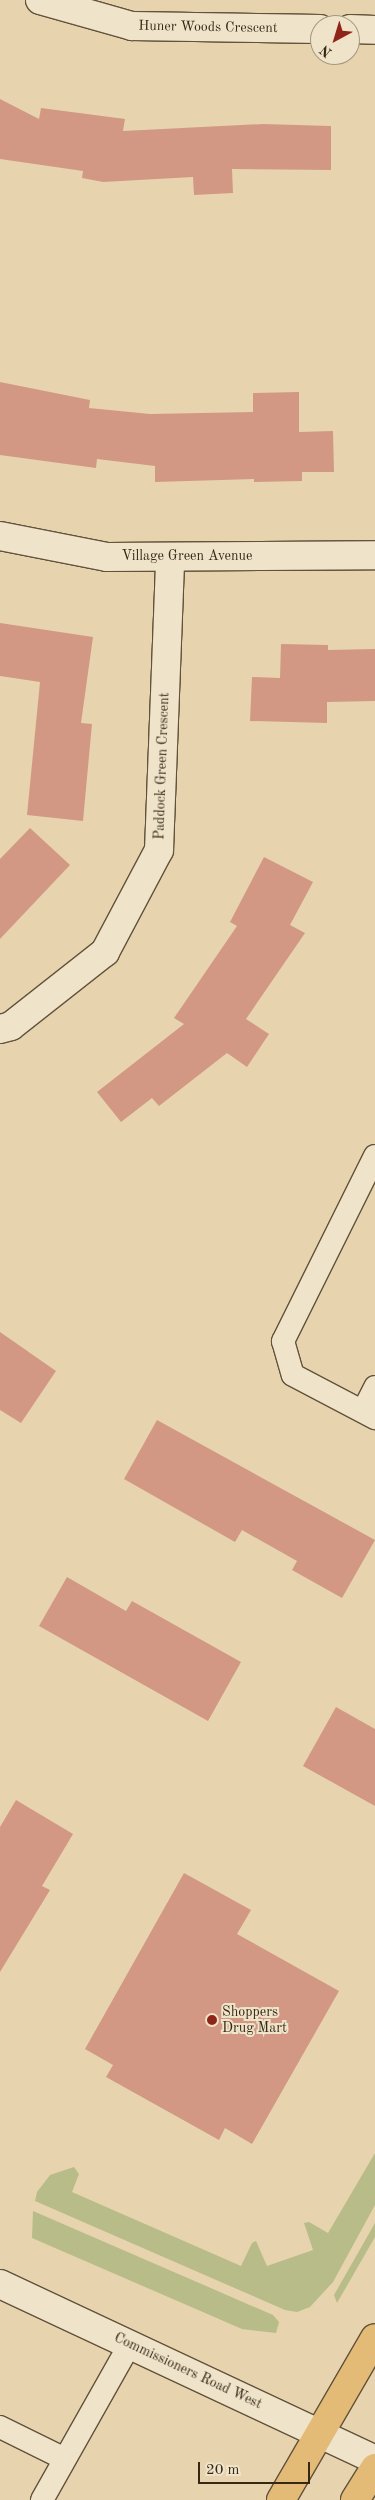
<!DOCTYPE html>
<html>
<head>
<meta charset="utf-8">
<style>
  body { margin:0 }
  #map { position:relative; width:375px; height:2500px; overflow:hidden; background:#e7d4ae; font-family:"Old Standard TT",serif }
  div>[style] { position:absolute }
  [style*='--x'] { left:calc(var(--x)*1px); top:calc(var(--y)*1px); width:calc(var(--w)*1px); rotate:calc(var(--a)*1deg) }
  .green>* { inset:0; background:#b7bc89 }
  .building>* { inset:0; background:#d29884 }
  .roads { filter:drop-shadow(1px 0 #62523b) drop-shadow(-1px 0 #62523b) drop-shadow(0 1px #62523b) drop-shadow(0 -1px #62523b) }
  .service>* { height:22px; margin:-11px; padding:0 11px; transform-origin:11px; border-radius:11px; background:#efe3ca }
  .minor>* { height:28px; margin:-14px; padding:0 14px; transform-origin:14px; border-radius:14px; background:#efe3ca }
  .tertiary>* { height:28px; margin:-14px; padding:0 14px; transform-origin:14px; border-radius:14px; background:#efe3ca }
  .secondary>* { height:28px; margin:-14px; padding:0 14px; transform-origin:14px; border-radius:14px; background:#efe3ca }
  .primary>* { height:28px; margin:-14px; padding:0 14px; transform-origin:14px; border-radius:14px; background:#e4ba77 }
  .dots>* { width:14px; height:14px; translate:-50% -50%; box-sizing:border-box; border:2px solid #efe3ca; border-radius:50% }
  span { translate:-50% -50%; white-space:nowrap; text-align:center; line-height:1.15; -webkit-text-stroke:4px #efe3ca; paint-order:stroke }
  .street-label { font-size:14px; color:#362715 }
  .poi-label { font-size:14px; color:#362715 }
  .left { translate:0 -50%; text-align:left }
  .north { position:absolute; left:310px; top:15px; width:50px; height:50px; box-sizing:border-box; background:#efe3ca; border:1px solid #a59882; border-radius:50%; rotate:219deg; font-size:14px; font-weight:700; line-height:20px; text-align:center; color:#362715 }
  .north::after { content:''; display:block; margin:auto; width:18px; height:22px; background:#8f2418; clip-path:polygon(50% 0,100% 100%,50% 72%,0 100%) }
  .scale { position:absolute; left:198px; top:2462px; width:112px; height:22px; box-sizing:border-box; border:2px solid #362715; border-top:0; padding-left:6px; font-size:15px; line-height:18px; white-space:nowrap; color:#362715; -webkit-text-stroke:4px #efe3ca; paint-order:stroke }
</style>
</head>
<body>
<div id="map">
  <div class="green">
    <i style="clip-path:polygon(375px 2153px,375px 2205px,333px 2282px,310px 2307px,297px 2312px,285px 2310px,35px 2201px,37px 2192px,50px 2175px,74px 2167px,79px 2174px,72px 2192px,241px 2266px,252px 2243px,256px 2241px,267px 2266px,313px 2250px,304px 2223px,309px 2222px,328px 2233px)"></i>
    <i style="clip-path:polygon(33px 2211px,273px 2315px,279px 2322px,276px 2333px,242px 2329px,32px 2238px)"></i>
    <i style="clip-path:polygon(375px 2223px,375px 2237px,337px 2303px,334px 2295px)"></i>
  </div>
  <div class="building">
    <i style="clip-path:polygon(0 99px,39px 119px,41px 108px,125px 119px,123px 131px,263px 124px,331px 126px,331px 170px,232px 169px,233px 193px,194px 195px,193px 177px,103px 182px,82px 178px,83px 171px,0 159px)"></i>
    <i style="clip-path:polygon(0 382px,90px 400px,89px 408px,150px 414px,253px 412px,253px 393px,299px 392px,299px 432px,333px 431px,334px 472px,302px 472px,302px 481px,254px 482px,254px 479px,155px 482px,155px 466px,97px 459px,96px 468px,0 455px)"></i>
    <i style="clip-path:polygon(0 623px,93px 637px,81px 723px,92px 724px,83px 821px,27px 815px,40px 682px,0 676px)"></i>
    <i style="clip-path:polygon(281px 644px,328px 645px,328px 650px,375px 649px,375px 701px,327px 702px,327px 723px,250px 721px,252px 677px,280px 678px)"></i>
    <i style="clip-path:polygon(30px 828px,70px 865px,0 939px,0 859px)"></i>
    <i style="clip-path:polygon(264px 857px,313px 882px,290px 925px,305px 933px,246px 1019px,269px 1034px,247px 1067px,227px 1053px,159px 1106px,152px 1098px,121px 1122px,97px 1092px,184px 1024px,174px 1018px,237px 926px,230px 922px)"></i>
    <i style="clip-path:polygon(0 1332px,56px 1371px,21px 1423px,0 1410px)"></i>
    <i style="clip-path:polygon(157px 1420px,375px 1540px,342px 1598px,292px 1570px,297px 1561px,242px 1530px,235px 1542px,124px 1479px)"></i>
    <i style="clip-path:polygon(67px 1577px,126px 1611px,132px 1601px,241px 1662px,208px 1721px,39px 1626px)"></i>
    <i style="clip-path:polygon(336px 1707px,375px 1729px,375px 1806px,303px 1766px)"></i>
    <i style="clip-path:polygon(16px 1800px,73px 1834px,42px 1886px,50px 1890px,0 1972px,0 1827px)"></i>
    <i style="clip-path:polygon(184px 1873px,251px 1910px,237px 1934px,339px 1991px,252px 2144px,225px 2128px,219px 2140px,106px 2077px,113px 2065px,85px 2049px)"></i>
  </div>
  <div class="roads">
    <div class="service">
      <i style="--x:375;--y:1156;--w:207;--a:116.4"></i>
      <i style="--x:283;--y:1341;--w:35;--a:74"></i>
      <i style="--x:293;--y:1375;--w:93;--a:27.7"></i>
      <i style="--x:363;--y:1411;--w:27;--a:-63"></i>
      <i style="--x:0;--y:2427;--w:72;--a:26.2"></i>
      <i style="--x:42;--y:2500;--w:179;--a:-60.6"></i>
    </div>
    <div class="minor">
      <i style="--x:40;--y:0;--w:96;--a:15.8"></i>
      <i style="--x:132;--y:26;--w:188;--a:0.9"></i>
      <i style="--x:350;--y:29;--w:25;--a:2"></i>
      <i style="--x:0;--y:1029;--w:11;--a:-15"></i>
      <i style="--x:11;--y:1026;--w:120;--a:-38.2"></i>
      <i style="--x:105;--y:952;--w:115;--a:-62.1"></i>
      <i style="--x:159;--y:850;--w:293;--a:-87.8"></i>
    </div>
    <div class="tertiary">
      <i style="--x:0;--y:536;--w:109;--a:11.1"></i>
      <i style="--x:107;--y:557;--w:268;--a:-0.4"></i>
    </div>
    <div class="secondary">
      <i style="--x:0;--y:2284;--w:414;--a:25.1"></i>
    </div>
    <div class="primary">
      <i style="--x:281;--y:2500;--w:187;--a:-59.9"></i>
      <i style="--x:355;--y:2500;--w:38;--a:-58"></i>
    </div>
  </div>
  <div class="dots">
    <i style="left:212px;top:2020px;background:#8f2418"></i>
  </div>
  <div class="street-label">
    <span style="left:208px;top:27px;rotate:1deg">Huner Woods Crescent</span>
    <span style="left:187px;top:556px">Village Green Avenue</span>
    <span style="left:162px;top:766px;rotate:-88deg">Paddock Green Crescent</span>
    <span style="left:188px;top:2371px;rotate:25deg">Commissioners Road West</span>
  </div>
  <div class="poi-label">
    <span class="left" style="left:222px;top:2020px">Shoppers<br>Drug Mart</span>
  </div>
  <div class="north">N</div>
  <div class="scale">20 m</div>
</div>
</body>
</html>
